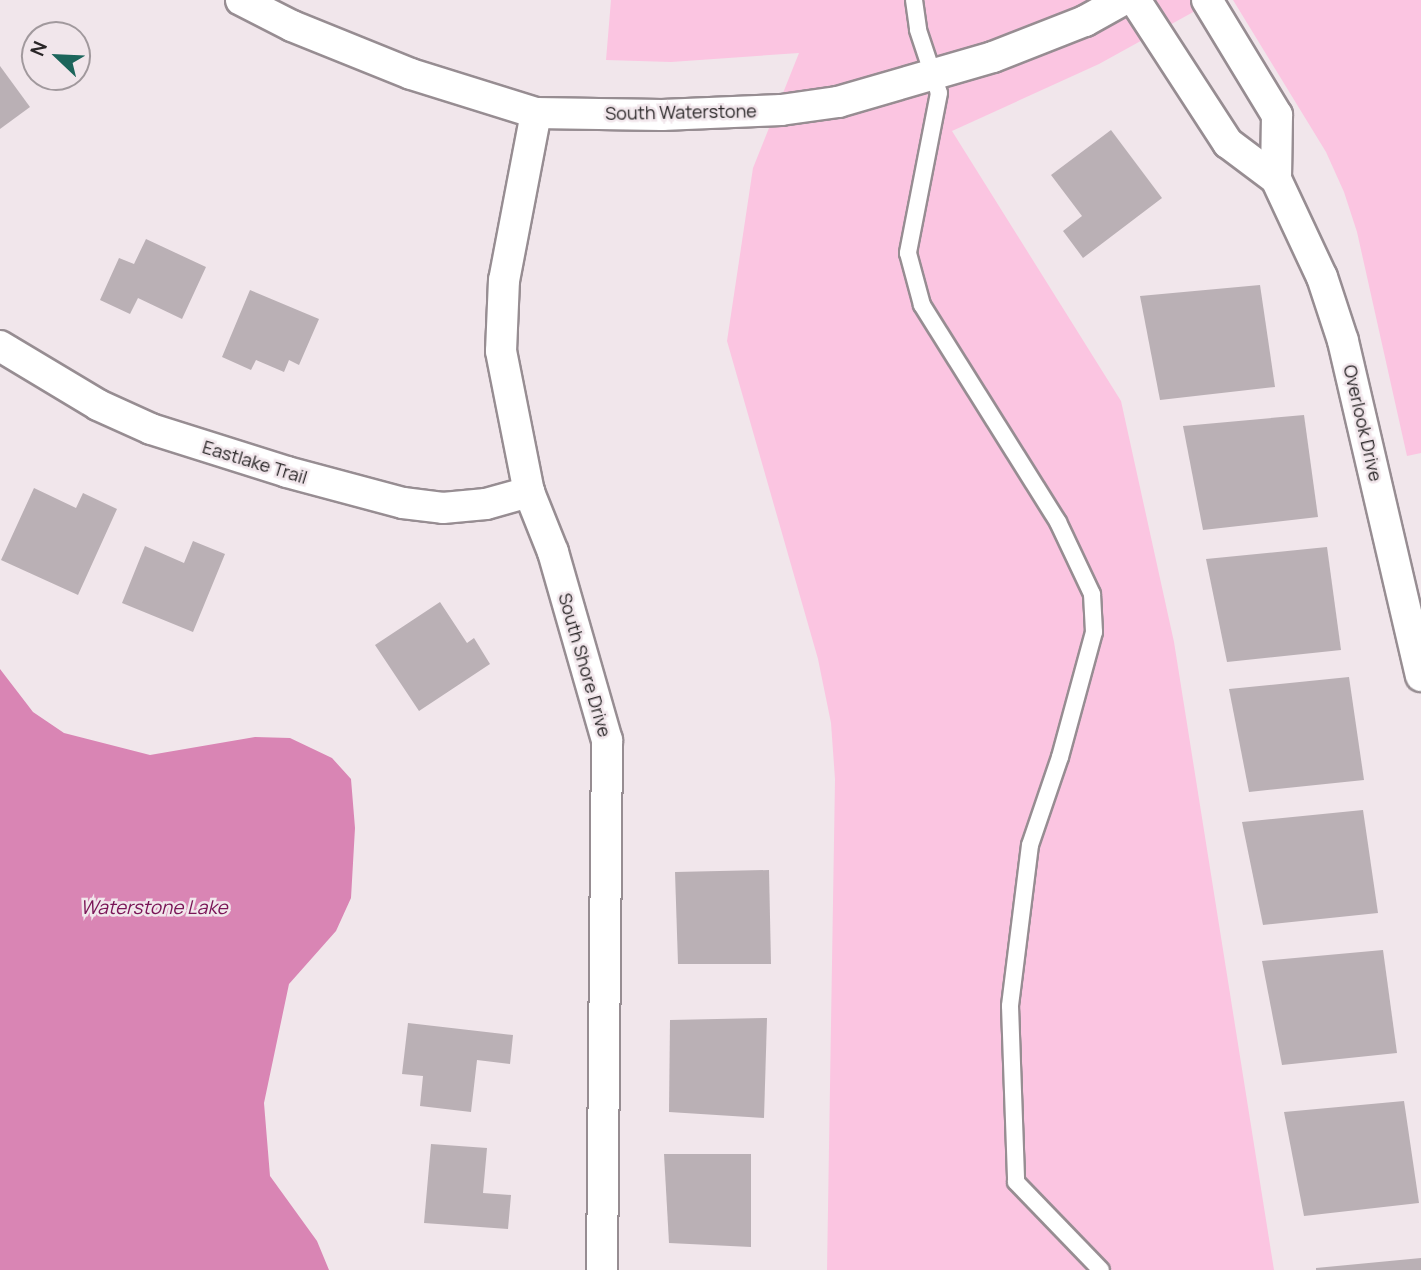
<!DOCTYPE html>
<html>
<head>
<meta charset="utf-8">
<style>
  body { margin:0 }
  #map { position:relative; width:1421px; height:1270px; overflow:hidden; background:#f1e6eb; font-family:Manrope,sans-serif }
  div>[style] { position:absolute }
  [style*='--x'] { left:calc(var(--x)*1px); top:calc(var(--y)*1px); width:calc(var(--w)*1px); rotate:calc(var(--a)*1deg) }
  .green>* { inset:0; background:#fbc5e1 }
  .water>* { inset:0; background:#d985b4 }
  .building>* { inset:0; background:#bab0b5 }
  .roads { filter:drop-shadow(2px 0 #978d92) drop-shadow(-2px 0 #978d92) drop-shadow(0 2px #978d92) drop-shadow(0 -2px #978d92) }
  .lane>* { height:16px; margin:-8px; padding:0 8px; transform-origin:8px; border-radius:8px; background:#fff }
  .street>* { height:30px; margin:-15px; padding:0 15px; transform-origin:15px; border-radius:15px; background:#fff }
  span { translate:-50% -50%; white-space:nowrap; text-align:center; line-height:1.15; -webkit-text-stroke:5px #f1e6eb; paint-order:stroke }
  .street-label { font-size:18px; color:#292627 }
  .water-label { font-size:19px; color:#791456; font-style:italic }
  .north { position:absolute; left:21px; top:21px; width:70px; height:70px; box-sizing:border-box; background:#f1e6eb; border:2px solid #a1999d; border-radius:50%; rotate:293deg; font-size:19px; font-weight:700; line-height:28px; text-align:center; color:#292627 }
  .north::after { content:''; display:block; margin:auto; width:24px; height:32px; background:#1c655b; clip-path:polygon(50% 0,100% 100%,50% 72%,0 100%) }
</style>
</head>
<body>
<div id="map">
  <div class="green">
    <i style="clip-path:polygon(611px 0,1215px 0,1099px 64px,952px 131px,1121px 401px,1174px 642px,1274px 1270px,827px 1270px,835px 779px,831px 723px,818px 659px,727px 341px,753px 168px,799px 53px,671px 62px,606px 60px)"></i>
    <i style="clip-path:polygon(1233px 0,1421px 0,1421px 453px,1407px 456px,1357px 232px,1344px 192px,1326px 152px)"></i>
  </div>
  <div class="water">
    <i style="clip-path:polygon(0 669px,33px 712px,64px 733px,150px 755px,255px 737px,290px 738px,332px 758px,351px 779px,355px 828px,351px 898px,336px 931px,289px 984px,264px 1103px,270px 1176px,317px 1241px,329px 1270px,0 1270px)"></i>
  </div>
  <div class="building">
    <i style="clip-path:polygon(0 66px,30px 107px,0 129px)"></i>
    <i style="clip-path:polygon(1111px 130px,1162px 198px,1083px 258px,1063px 231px,1082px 216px,1051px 175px)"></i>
    <i style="clip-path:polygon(146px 239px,206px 267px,182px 319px,138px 298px,130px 314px,100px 300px,119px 258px,134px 264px)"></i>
    <i style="clip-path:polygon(1260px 285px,1275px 387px,1160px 400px,1140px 296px)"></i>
    <i style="clip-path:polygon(250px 290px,319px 319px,299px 365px,289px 360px,284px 372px,256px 360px,251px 370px,222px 357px)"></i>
    <i style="clip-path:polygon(1304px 415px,1318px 517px,1203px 530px,1183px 426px)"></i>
    <i style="clip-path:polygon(34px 488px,76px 508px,83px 493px,117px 509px,78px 595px,1px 560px)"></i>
    <i style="clip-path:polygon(193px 541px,225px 554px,193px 632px,122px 603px,145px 546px,184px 563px)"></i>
    <i style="clip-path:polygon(1327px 547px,1341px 650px,1227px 662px,1206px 559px)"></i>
    <i style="clip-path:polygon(440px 602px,467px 643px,474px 638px,490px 664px,419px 711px,375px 645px)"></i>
    <i style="clip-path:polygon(1349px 677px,1364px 780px,1249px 792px,1229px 689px)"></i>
    <i style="clip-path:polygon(1363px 810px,1378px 913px,1263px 925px,1242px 822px)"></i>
    <i style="clip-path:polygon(769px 870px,771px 964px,678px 964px,675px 872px)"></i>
    <i style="clip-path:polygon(1383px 950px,1397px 1053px,1282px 1065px,1262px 961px)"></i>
    <i style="clip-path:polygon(767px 1018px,764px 1118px,669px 1112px,670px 1020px)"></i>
    <i style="clip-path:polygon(408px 1023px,513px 1035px,510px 1064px,477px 1060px,471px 1112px,420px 1106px,423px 1076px,402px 1074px)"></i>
    <i style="clip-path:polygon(1404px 1101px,1419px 1203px,1304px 1216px,1284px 1112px)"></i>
    <i style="clip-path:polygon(431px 1144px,487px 1148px,483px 1193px,511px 1195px,508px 1229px,424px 1223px)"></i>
    <i style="clip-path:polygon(664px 1154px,751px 1154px,751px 1247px,669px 1243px)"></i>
    <i style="clip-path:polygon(1421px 1258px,1421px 1270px,1316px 1270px,1316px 1268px)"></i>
  </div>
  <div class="roads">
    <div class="lane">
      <i style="--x:914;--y:0;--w:30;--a:82"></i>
      <i style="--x:918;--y:30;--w:66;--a:71.6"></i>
      <i style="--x:939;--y:93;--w:163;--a:101"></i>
      <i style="--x:908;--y:253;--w:54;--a:74.9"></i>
      <i style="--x:922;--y:305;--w:256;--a:57.9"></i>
      <i style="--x:1058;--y:522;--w:80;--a:64.7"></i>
      <i style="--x:1092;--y:594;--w:38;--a:87"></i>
      <i style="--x:1094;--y:632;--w:130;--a:105.2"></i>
      <i style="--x:1060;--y:757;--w:93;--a:108.8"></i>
      <i style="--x:1030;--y:845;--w:162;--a:97.1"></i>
      <i style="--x:1010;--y:1006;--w:176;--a:88"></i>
      <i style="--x:1016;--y:1182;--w:122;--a:46"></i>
    </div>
    <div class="street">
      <i style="--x:241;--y:0;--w:57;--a:27"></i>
      <i style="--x:292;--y:26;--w:128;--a:22"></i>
      <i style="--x:411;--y:74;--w:131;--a:17.3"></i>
      <i style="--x:536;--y:113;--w:126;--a:0.9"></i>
      <i style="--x:662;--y:115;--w:119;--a:-2.4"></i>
      <i style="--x:781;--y:110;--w:58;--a:-8"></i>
      <i style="--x:838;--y:102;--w:161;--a:-16.2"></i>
      <i style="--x:993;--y:57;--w:99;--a:-21.4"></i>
      <i style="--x:1085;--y:21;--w:43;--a:-28.9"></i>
      <i style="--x:1135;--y:0;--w:171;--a:57"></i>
      <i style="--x:1228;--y:143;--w:60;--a:36.9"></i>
      <i style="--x:1207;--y:0;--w:135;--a:58.7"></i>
      <i style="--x:1277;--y:115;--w:64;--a:90.9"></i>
      <i style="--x:1276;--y:179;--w:108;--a:64.9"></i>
      <i style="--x:1322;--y:277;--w:67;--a:71.8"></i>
      <i style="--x:1343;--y:341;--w:344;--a:76.9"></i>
      <i style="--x:536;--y:113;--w:170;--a:100.8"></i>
      <i style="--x:504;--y:280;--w:71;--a:92.4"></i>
      <i style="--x:501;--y:351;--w:144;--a:78.8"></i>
      <i style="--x:529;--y:492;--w:65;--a:68.2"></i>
      <i style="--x:553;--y:552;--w:196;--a:74"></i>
      <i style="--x:607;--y:740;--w:530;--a:90.54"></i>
      <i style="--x:0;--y:346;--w:114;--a:31"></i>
      <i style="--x:98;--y:405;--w:58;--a:24.4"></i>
      <i style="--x:151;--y:429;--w:143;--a:17.5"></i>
      <i style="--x:287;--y:472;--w:120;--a:15"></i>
      <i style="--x:403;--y:503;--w:40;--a:7.1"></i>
      <i style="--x:443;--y:508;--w:43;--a:-5.3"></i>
      <i style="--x:486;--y:504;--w:45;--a:-15.6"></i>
    </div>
  </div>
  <div class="street-label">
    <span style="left:681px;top:112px;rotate:-1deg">South Waterstone</span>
    <span style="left:1363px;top:423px;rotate:77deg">Overlook Drive</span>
    <span style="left:255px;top:462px;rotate:17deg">Eastlake Trail</span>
    <span style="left:585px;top:665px;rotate:74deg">South Shore Drive</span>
  </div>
  <div class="water-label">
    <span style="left:154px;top:908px">Waterstone Lake</span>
  </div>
  <div class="north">N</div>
</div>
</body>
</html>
